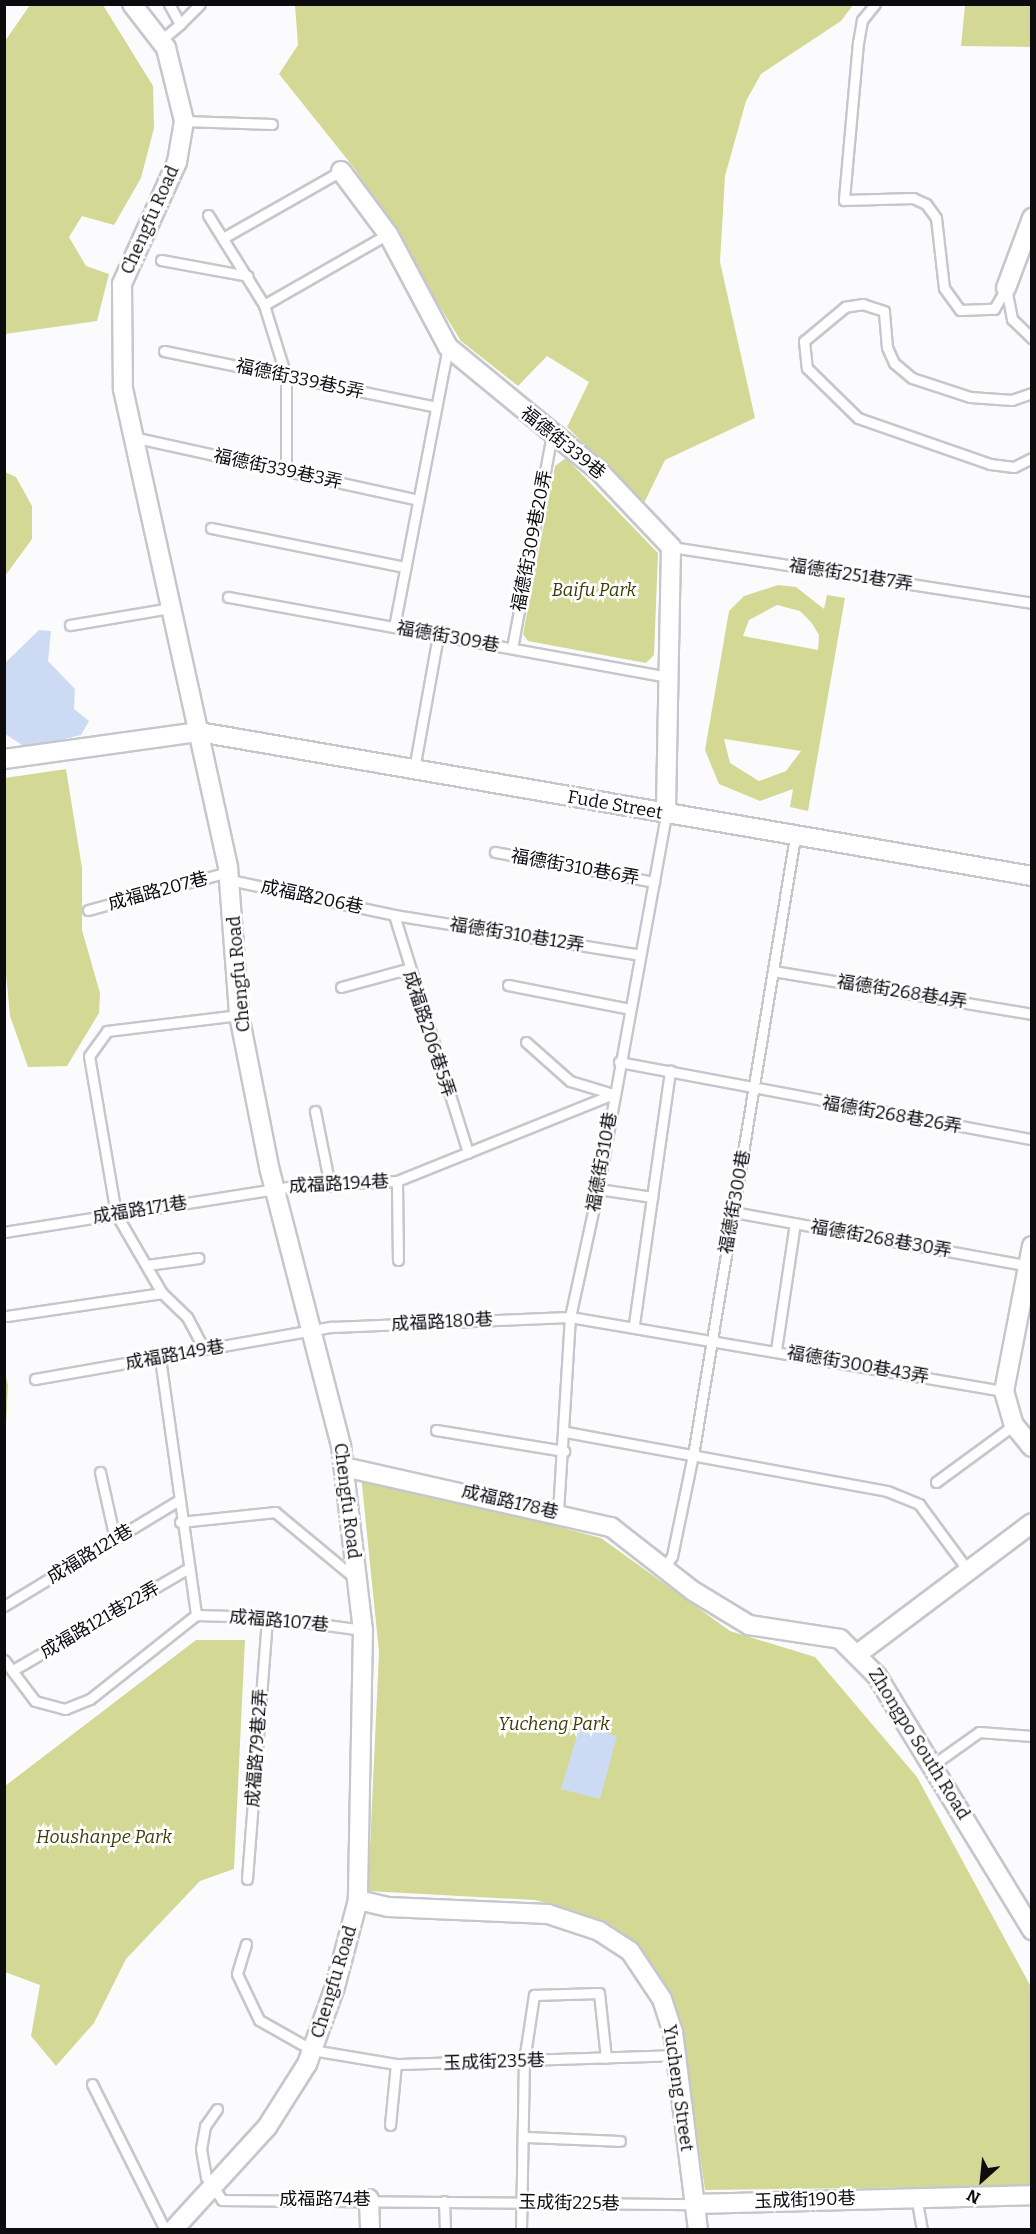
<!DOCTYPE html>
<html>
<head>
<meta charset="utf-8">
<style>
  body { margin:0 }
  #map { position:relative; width:1036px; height:2234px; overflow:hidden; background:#fbfbfe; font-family:Bitter,"Noto Sans TC",serif }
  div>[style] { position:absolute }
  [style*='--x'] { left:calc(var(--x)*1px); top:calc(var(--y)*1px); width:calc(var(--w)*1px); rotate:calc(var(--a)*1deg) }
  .green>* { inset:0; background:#d3d994 }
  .water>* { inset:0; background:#ccdbf3 }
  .roads { filter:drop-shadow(2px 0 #c6c6cd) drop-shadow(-2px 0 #c6c6cd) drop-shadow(0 2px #c6c6cd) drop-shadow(0 -2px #c6c6cd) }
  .lane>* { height:9px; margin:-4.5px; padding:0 4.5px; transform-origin:4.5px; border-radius:4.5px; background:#fff }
  .street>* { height:18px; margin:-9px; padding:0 9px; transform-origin:9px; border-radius:9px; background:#fff }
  span { translate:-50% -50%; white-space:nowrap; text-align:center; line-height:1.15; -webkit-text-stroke:5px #fff; paint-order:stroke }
  .street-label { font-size:18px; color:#0c0c0f }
  .park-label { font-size:18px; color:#3a3d05; font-style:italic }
  .frame { position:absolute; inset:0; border:6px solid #0c0c0f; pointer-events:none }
  .north { position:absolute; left:952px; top:2150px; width:60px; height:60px; -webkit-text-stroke:4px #fff; paint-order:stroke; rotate:207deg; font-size:16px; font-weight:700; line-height:24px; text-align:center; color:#0c0c0f }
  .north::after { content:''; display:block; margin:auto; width:21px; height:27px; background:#0c0c0f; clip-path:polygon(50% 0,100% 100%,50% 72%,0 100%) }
</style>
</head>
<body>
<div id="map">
  <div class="green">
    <i style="clip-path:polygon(30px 5px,103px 5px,153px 86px,154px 128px,141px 178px,114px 225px,82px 216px,69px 237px,86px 266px,109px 274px,97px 321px,5px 334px,5px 41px)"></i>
    <i style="clip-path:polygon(295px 5px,853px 5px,841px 21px,761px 74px,746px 101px,725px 176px,720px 262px,755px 418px,665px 460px,644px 503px,567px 427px,589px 382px,547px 356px,518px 386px,461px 341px,355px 169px,279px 74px,298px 45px)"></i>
    <i style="clip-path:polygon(965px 5px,1031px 5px,1031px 47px,961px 46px)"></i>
    <i style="clip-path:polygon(566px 458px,658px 553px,654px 655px,646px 663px,528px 641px,523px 634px,555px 466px)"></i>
    <i style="clip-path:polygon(5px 472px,16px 477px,32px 506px,32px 539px,5px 576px)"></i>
    <i style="clip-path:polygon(evenodd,778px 585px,796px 587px,824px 609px,827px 595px,845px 598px,808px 811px,790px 807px,793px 789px,760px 801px,719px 784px,705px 750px,729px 611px,744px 596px,778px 585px,777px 605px,800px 611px,811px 622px,819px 635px,818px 650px,743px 636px,749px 620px,777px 605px,778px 585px,724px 739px,725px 739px,801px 751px,786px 771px,759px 781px,730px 763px,724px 739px)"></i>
    <i style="clip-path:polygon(66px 769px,82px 868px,82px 930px,100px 993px,99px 1013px,67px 1066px,28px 1067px,10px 1016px,5px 963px,5px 778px)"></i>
    <i style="clip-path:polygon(5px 1373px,8px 1385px,5px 1445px,4px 1444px)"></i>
    <i style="clip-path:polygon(361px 1475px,601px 1538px,730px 1631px,815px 1657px,917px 1777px,1031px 1987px,1031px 2186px,705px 2190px,681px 2022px,633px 1945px,575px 1911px,535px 1900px,368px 1891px,379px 1652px)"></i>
    <i style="clip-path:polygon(196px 1640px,245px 1640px,234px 1869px,200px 1881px,126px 1959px,94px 2023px,56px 2066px,31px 2036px,40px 1985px,5px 1972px,5px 1786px)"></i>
  </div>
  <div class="water">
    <i style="clip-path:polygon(39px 630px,51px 631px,48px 661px,75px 689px,74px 709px,89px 721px,81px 735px,27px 748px,5px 734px,5px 663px)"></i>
    <i style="clip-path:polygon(580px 1726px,617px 1736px,600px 1799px,561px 1789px)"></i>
  </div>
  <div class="roads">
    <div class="lane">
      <i style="--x:875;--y:4;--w:21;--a:129"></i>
      <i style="--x:862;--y:20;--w:22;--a:100"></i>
      <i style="--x:858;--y:42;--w:159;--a:95.1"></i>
      <i style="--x:844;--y:200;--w:69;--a:-1.7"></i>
      <i style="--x:913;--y:198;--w:14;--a:25"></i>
      <i style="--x:926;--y:204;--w:17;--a:54"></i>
      <i style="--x:936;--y:218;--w:70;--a:83.5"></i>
      <i style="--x:944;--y:288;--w:27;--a:54"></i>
      <i style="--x:960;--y:310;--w:34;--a:-2"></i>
      <i style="--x:994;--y:309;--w:24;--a:-60"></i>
      <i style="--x:180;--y:24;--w:28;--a:-45"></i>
      <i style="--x:160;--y:41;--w:26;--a:-40"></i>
      <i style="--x:180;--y:24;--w:23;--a:-119"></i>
      <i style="--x:184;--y:121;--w:88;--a:2"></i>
      <i style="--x:208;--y:215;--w:106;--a:58.1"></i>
      <i style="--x:264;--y:305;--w:74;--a:72.8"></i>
      <i style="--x:286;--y:376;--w:95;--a:90"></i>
      <i style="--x:223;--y:238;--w:136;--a:-29.6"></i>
      <i style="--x:161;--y:260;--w:88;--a:10.4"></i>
      <i style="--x:1006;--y:288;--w:32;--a:79"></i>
      <i style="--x:1012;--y:319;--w:28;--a:44"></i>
      <i style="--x:264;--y:305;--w:143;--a:-29.8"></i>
      <i style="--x:164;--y:351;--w:278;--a:11.6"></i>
      <i style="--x:1032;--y:393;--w:21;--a:161"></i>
      <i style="--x:1012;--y:400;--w:42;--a:-175.9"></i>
      <i style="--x:970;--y:397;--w:61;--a:-161.9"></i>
      <i style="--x:912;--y:378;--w:23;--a:-140"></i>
      <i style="--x:894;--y:363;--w:17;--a:-114"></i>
      <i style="--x:887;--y:347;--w:36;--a:-95"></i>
      <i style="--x:884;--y:311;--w:22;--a:-162"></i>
      <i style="--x:863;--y:304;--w:18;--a:171"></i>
      <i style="--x:845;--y:307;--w:53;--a:140.3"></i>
      <i style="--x:804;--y:341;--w:27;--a:84"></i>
      <i style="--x:807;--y:368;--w:71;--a:44.4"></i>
      <i style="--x:858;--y:418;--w:140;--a:19.2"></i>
      <i style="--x:990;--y:464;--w:24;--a:7"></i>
      <i style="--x:1014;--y:467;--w:20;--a:-27"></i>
      <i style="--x:137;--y:438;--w:288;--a:12.4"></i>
      <i style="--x:211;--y:528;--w:198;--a:11.4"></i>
      <i style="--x:671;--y:547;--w:365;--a:8.8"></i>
      <i style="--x:228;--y:597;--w:447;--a:10.3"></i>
      <i style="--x:70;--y:625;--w:101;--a:-9.6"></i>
      <i style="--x:394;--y:627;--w:285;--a:-79.1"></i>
      <i style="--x:512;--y:648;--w:218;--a:-79.4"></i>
      <i style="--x:414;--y:769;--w:136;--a:-79.8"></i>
      <i style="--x:495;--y:852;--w:162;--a:10.7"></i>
      <i style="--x:230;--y:880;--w:168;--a:12"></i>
      <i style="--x:394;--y:915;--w:249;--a:9.2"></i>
      <i style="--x:88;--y:910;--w:145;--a:-15.2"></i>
      <i style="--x:394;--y:915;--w:249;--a:72.7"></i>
      <i style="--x:773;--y:971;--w:263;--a:9.4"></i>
      <i style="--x:508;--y:985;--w:124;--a:11.1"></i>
      <i style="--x:341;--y:987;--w:68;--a:-15.3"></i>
      <i style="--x:526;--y:1042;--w:59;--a:41.6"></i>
      <i style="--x:570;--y:1081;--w:45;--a:16.8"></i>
      <i style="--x:619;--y:1062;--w:420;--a:10.6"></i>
      <i style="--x:315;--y:1111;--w:76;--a:78.7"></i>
      <i style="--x:397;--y:1181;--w:79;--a:89.3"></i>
      <i style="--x:598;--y:1189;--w:55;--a:8.4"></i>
      <i style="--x:733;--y:1212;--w:303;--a:10.3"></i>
      <i style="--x:4;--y:1232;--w:294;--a:-9"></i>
      <i style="--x:294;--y:1186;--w:103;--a:-2.8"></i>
      <i style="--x:397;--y:1181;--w:233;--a:-21.9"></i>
      <i style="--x:147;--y:1265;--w:52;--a:-7.7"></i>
      <i style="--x:7;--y:1316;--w:157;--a:-8.4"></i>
      <i style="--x:634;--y:1324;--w:256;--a:-81.9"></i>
      <i style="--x:204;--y:1349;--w:36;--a:-118"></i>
      <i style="--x:187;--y:1317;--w:35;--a:-136"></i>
      <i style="--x:162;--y:1293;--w:91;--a:-120.2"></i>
      <i style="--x:116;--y:1214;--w:160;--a:-99.7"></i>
      <i style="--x:89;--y:1056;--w:31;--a:-54"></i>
      <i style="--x:107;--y:1031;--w:133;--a:-6.9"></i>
      <i style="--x:776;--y:1350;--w:128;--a:-81.5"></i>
      <i style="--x:160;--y:1358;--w:260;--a:82"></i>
      <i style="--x:35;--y:1379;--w:301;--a:-10"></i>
      <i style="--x:331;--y:1327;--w:239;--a:-2.4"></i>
      <i style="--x:570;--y:1317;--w:440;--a:9.7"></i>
      <i style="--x:436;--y:1430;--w:130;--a:9.3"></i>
      <i style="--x:566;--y:1432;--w:326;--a:10.4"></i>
      <i style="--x:887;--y:1491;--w:35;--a:22"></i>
      <i style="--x:919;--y:1504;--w:81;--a:53.6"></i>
      <i style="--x:100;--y:1472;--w:69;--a:77.4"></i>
      <i style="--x:936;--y:1482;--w:97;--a:-36.2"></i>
      <i style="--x:558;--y:1512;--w:195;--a:-86.5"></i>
      <i style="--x:570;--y:1317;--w:131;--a:-77.7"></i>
      <i style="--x:598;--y:1189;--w:381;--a:-79.7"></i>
      <i style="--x:180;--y:1522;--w:96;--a:-6"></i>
      <i style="--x:275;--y:1512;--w:105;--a:39.6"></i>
      <i style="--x:666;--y:1565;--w:11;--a:-56"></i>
      <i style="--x:672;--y:1556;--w:103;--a:-78.3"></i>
      <i style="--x:693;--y:1455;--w:626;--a:-80.63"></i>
      <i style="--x:4;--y:1606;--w:201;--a:-31.2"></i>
      <i style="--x:196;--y:1615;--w:71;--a:1.6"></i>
      <i style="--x:267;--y:1617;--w:97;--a:7.7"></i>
      <i style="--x:4;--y:1660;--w:51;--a:52.9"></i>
      <i style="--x:35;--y:1701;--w:31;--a:15"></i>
      <i style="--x:65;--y:1709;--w:27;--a:-22"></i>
      <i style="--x:90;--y:1699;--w:135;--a:-38.4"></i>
      <i style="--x:13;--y:1670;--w:201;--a:-30.1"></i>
      <i style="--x:934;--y:1764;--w:55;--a:-35.4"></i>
      <i style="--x:979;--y:1732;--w:53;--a:4.3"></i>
      <i style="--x:247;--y:1879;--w:263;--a:-85.6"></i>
      <i style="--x:246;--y:1944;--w:31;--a:107"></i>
      <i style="--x:237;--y:1974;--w:51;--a:64.4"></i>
      <i style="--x:259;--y:2020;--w:61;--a:29.5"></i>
      <i style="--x:312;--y:2050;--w:85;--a:9.5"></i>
      <i style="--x:396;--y:2064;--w:280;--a:-1.8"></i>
      <i style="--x:92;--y:2084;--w:163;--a:63.4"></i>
      <i style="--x:217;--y:2109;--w:21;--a:125"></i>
      <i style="--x:205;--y:2126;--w:23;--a:100"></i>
      <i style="--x:201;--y:2149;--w:28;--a:80"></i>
      <i style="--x:206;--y:2177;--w:28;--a:55"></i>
      <i style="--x:222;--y:2200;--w:472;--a:0.5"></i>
      <i style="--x:390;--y:2125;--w:61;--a:-84.4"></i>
      <i style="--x:526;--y:2137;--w:94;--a:2.4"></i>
      <i style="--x:916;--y:2196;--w:35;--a:80"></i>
      <i style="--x:444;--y:2201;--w:29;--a:88"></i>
      <i style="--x:521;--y:2230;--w:169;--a:-89"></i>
      <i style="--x:524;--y:2061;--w:67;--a:-81.4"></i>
      <i style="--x:534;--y:1995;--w:65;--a:-1.8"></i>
      <i style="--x:599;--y:1993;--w:65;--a:83.9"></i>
    </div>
    <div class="street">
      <i style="--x:132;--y:4;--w:56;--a:52.3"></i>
      <i style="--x:166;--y:48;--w:75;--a:76.1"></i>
      <i style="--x:184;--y:121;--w:42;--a:99.7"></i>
      <i style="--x:177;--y:162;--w:134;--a:114.3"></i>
      <i style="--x:122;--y:284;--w:105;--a:89.5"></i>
      <i style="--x:123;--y:389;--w:489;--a:77.6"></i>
      <i style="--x:228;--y:867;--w:148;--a:85.7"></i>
      <i style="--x:239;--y:1015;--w:159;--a:78.8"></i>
      <i style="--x:270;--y:1171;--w:284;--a:75.5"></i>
      <i style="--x:341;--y:1446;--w:185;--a:83.2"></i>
      <i style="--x:363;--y:1630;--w:270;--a:91.1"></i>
      <i style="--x:358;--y:1900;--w:90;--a:104.8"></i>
      <i style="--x:335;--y:1987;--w:82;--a:110"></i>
      <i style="--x:307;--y:2064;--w:75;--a:122.4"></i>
      <i style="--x:267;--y:2127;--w:139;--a:132.4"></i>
      <i style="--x:341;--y:171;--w:79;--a:53.3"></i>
      <i style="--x:388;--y:234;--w:128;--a:62"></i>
      <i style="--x:448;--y:347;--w:195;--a:39.4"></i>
      <i style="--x:599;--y:471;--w:105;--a:46.5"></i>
      <i style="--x:671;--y:547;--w:267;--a:91.1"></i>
      <i style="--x:1006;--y:288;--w:75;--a:-69.6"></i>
      <i style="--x:4;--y:759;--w:197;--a:-7.9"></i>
      <i style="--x:199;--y:732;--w:845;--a:9.81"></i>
      <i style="--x:1032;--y:1246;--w:148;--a:100.9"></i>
      <i style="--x:1004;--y:1391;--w:35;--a:74"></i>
      <i style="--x:1014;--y:1425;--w:28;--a:51"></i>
      <i style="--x:344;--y:1467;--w:274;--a:12.7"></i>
      <i style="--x:611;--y:1527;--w:104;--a:38"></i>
      <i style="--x:693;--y:1591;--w:66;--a:31.3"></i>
      <i style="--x:749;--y:1625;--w:92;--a:8.7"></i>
      <i style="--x:840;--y:1639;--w:52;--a:45"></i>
      <i style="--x:877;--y:1676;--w:298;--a:58.6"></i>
      <i style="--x:859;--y:1653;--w:216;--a:-36.9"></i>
      <i style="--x:358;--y:1900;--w:31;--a:13"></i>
      <i style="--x:388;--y:1907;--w:160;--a:2.5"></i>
      <i style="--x:548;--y:1914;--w:54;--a:18.4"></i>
      <i style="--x:599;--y:1931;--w:37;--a:33"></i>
      <i style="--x:630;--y:1951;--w:58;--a:56.3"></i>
      <i style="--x:662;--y:1999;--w:35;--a:72"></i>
      <i style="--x:673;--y:2032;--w:200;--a:82.8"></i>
      <i style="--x:369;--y:2199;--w:31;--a:88"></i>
      <i style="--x:694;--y:2204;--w:338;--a:-1.5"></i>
    </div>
  </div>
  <div class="street-label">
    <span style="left:150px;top:220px;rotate:-66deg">Chengfu Road</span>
    <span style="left:300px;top:379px;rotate:12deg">福德街339巷5弄</span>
    <span style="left:563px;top:443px;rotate:39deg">福德街339巷</span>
    <span style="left:278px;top:469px;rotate:12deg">福德街339巷3弄</span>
    <span style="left:532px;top:541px;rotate:-79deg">福德街309巷20弄</span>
    <span style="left:851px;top:575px;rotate:9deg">福德街251巷7弄</span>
    <span style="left:448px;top:637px;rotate:10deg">福德街309巷</span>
    <span style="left:615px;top:805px;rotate:10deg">Fude Street</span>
    <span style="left:575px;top:867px;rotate:10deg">福德街310巷6弄</span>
    <span style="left:158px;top:891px;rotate:-15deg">成福路207巷</span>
    <span style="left:312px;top:897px;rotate:12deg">成福路206巷</span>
    <span style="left:517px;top:935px;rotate:9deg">福德街310巷12弄</span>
    <span style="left:239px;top:974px;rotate:-95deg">Chengfu Road</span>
    <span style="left:902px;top:992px;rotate:9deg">福德街268巷4弄</span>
    <span style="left:429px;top:1034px;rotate:72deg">成福路206巷5弄</span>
    <span style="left:892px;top:1115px;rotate:10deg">福德街268巷26弄</span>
    <span style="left:602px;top:1162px;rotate:-80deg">福德街310巷</span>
    <span style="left:339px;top:1184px;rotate:-3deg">成福路194巷</span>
    <span style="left:735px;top:1202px;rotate:-80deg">福德街300巷</span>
    <span style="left:140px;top:1210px;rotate:-9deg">成福路171巷</span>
    <span style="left:881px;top:1239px;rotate:10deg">福德街268巷30弄</span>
    <span style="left:442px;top:1322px;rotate:-3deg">成福路180巷</span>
    <span style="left:175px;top:1355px;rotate:-10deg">成福路149巷</span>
    <span style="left:858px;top:1365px;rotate:10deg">福德街300巷43弄</span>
    <span style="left:347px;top:1501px;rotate:83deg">Chengfu Road</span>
    <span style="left:510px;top:1502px;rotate:13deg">成福路178巷</span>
    <span style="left:90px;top:1554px;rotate:-31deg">成福路121巷</span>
    <span style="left:100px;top:1620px;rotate:-30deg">成福路121巷22弄</span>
    <span style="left:279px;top:1621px;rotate:5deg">成福路107巷</span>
    <span style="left:919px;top:1744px;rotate:58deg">Zhongpo South Road</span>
    <span style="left:257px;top:1748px;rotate:-86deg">成福路79巷2弄</span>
    <span style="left:334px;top:1982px;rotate:-73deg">Chengfu Road</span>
    <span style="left:494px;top:2062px;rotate:-2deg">玉成街235巷</span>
    <span style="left:678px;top:2088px;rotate:82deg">Yucheng Street</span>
    <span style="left:325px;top:2199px">成福路74巷</span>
    <span style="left:805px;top:2200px;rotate:-2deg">玉成街190巷</span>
    <span style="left:569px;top:2203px;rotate:1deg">玉成街225巷</span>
  </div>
  <div class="park-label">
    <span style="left:594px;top:590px">Baifu Park</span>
    <span style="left:554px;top:1724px">Yucheng Park</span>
    <span style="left:104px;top:1837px">Houshanpe Park</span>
  </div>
  <div class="frame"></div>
  <div class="north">N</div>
</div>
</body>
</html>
